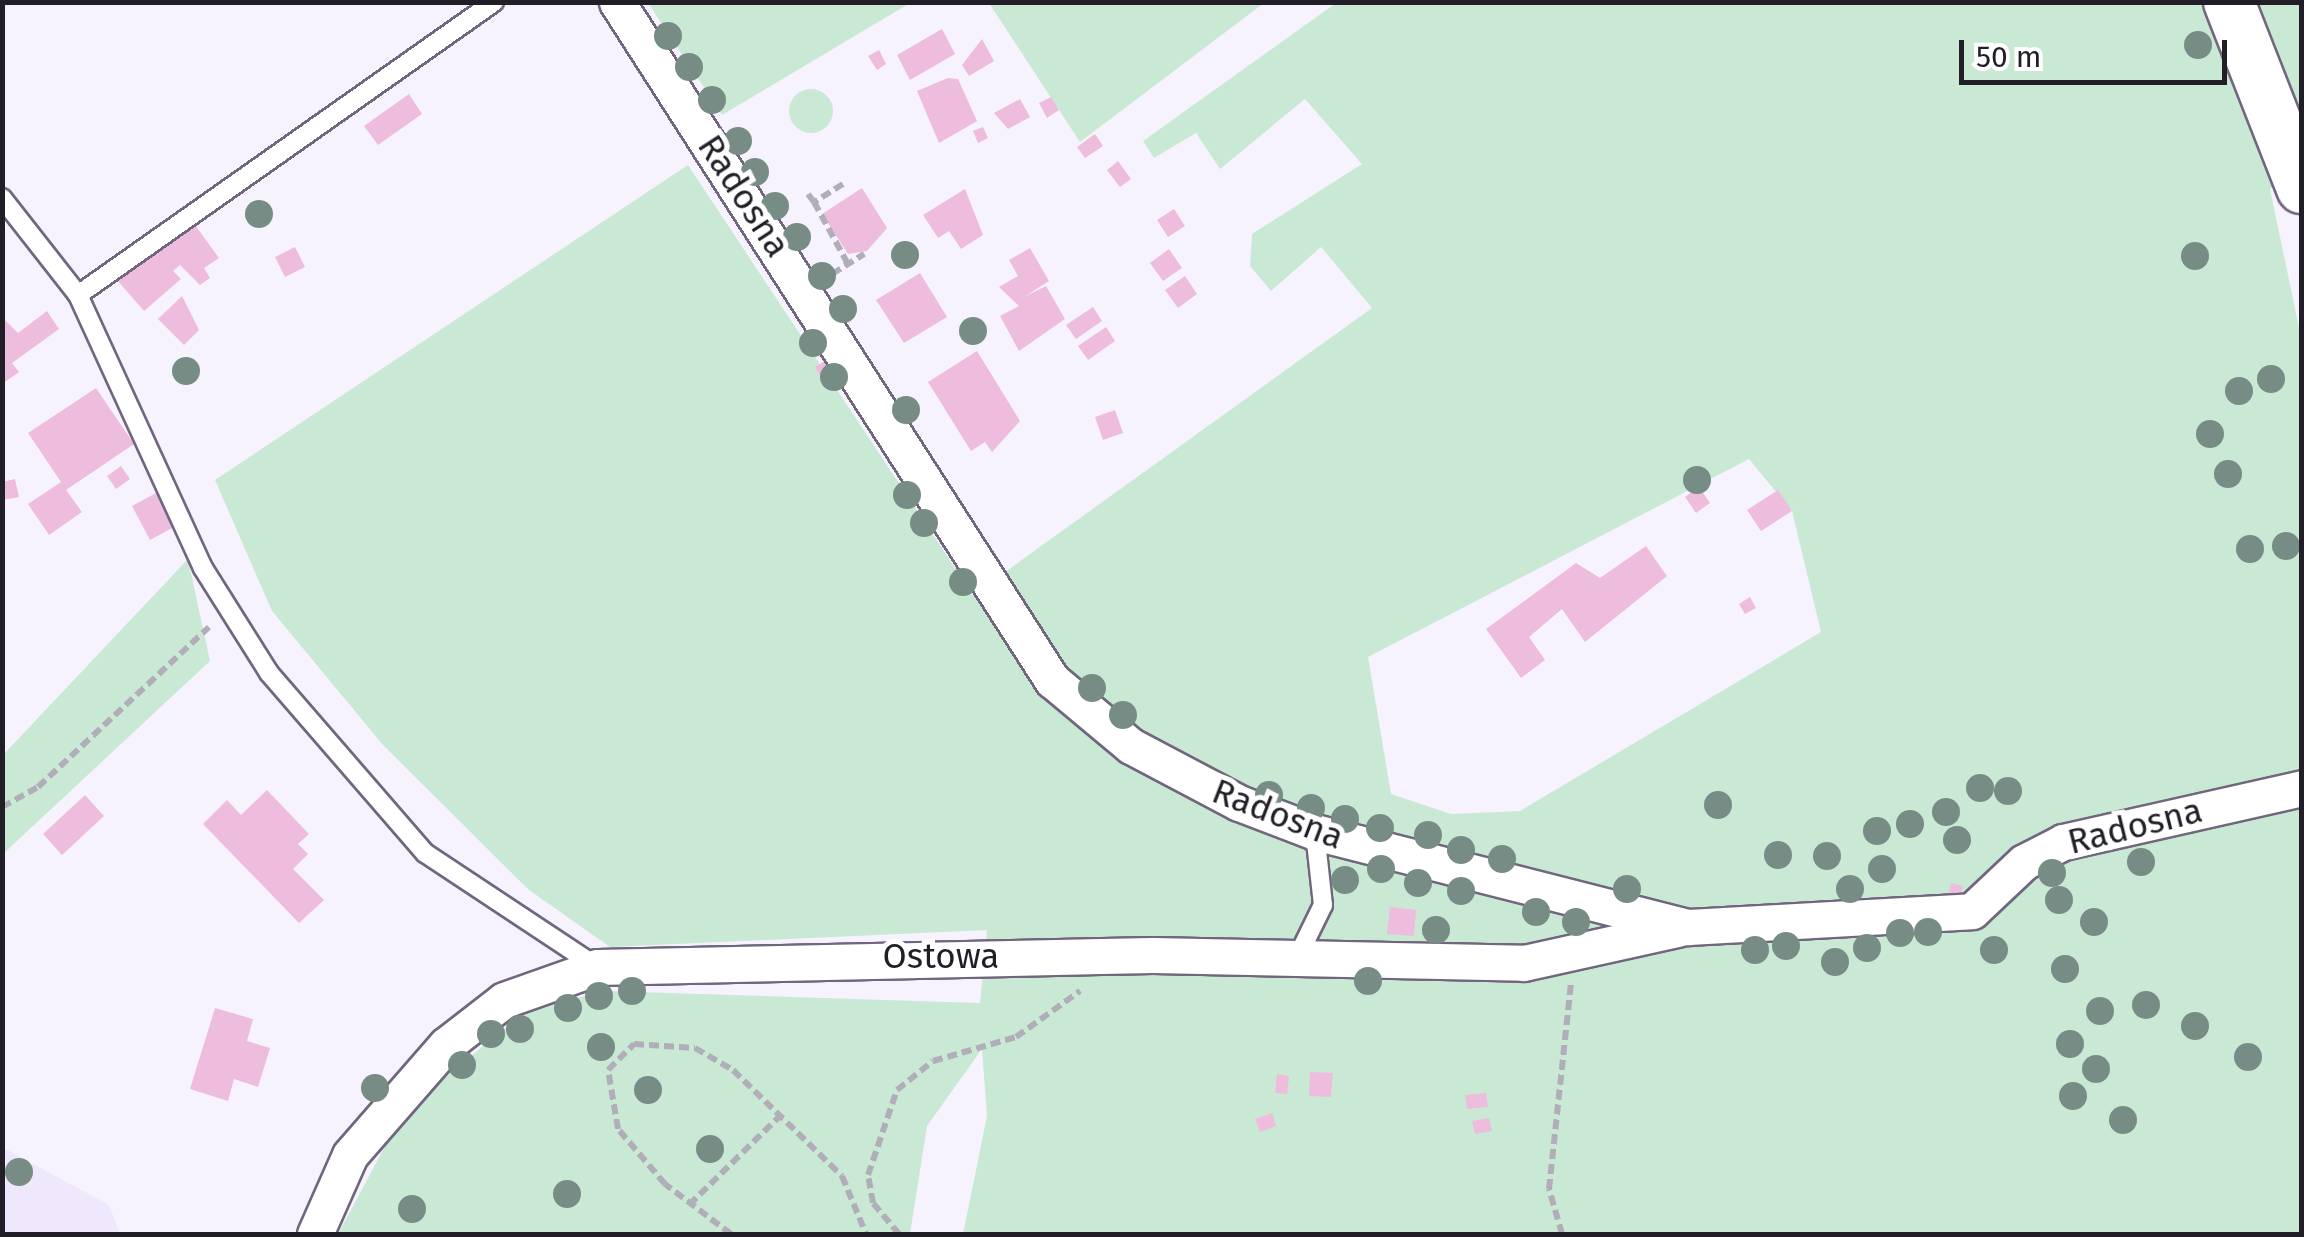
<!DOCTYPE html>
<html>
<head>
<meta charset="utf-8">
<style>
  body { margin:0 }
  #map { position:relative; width:2304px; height:1237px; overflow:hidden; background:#f7f3fe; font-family:"Fira Sans",sans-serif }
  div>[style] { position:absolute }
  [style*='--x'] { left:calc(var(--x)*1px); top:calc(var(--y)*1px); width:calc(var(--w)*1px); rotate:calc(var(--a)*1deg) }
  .built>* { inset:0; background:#efe7fc }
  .green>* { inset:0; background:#c9e9d4 }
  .round { border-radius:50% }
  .building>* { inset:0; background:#eebcdc }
  .path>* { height:6px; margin-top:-3px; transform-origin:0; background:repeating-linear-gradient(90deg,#b2aeb9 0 10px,transparent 0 15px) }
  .roads { filter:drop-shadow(2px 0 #70667e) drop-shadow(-2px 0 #70667e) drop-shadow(0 2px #70667e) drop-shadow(0 -2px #70667e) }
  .service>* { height:18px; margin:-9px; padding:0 9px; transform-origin:9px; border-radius:9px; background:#fff }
  .minor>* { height:35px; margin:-17.5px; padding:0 17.5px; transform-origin:17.5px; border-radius:17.5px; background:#fff }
  .secondary>* { height:50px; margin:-25px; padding:0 25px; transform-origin:25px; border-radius:25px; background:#fff }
  .trees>* { width:28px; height:28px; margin:-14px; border-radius:50%; background:#768c84 }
  span { translate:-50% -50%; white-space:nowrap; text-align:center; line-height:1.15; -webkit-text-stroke:10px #fff; paint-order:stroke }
  .street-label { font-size:35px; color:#221e28 }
  .frame { position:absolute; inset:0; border:5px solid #221e28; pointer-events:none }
  .scale { position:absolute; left:1959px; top:40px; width:268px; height:45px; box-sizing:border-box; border:5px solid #221e28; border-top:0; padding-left:12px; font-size:30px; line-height:35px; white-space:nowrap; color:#221e28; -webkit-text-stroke:8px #fff; paint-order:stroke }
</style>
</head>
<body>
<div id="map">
  <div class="built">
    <i style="clip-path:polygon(2px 1147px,109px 1205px,120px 1234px,3px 1234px)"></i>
  </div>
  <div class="green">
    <i style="clip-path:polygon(648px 3px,910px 3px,722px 115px)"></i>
    <i style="clip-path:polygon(989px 3px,1264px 3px,1080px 142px)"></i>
    <i style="clip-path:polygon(evenodd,1336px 3px,2301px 3px,2301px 172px,2270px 189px,2302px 342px,2301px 1234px,963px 1234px,987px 1116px,982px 1049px,927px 1126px,910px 1234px,338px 1234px,405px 1109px,530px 1008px,607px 991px,980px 1003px,987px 930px,610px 947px,529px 890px,383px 745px,272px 611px,215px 480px,688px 165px,973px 595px,1372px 308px,1321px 247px,1271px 291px,1250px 266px,1252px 234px,1362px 164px,1305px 99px,1220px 169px,1196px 133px,1154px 158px,1143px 141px,1336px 3px,1749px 459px,1792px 511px,1821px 632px,1520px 811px,1451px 814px,1391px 794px,1368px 657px,1749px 459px)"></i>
    <i class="round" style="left:789px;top:89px;width:44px;height:44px"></i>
    <i style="clip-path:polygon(188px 559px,210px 661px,3px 854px,3px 755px)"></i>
  </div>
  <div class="building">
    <i style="clip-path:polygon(942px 29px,955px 54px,910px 80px,897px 55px)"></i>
    <i style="clip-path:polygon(982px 39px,994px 61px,969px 76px,962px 65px)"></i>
    <i style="clip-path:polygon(879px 50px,886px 64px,877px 70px,868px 56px)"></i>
    <i style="clip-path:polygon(948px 78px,958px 79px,977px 121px,939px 143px,917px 91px)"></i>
    <i style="clip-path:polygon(409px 94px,422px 114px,378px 145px,364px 126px)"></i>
    <i style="clip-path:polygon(1051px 97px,1059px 110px,1047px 118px,1039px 103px)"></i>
    <i style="clip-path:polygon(1020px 99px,1030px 117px,1008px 129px,994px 113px)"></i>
    <i style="clip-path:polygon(983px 127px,988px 138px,978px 143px,973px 131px)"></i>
    <i style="clip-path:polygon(1095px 134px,1103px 146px,1085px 158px,1077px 147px)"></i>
    <i style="clip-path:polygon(1118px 161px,1131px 179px,1120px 187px,1107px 170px)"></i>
    <i style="clip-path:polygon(862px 188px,887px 228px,867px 251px,848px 254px,822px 214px)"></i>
    <i style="clip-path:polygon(965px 189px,983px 235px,961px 249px,949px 231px,938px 238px,923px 215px)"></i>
    <i style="clip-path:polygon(1174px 209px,1185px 226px,1168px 237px,1157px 220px)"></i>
    <i style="clip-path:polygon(195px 225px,219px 258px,204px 268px,210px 278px,200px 285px,180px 265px,173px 271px,181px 279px,144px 311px,117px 280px)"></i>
    <i style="clip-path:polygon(295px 247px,305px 267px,285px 277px,275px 257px)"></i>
    <i style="clip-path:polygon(1030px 248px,1049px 281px,1024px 297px,1046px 286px,1065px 319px,1019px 351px,1000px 316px,1019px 306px,999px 287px,1018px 276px,1009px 260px)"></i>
    <i style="clip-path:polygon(1169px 249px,1182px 268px,1163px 281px,1150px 263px)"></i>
    <i style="clip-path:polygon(920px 273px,947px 317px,904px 343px,876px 300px)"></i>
    <i style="clip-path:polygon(1185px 276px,1197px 294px,1178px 308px,1165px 290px)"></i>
    <i style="clip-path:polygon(182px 296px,199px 330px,184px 345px,158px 319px)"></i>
    <i style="clip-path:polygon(1093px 307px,1102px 321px,1076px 339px,1066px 325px)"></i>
    <i style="clip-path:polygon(47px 311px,59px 329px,12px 363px,19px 372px,2px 384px,2px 317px,18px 333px)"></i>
    <i style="clip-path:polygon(1106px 327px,1115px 341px,1088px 360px,1078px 346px)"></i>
    <i style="clip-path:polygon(977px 351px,1020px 421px,992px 452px,985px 442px,971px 451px,928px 382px)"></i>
    <i style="clip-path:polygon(825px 361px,831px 371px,821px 377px,815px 367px)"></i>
    <i style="clip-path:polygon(96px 388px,134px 444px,66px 490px,82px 512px,49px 535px,28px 504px,61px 482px,28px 433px)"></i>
    <i style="clip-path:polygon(1115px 410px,1123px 433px,1103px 440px,1095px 417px)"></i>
    <i style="clip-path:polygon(121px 466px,130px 479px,116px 489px,107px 476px)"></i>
    <i style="clip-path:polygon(15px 479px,19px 497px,2px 500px,2px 482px)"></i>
    <i style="clip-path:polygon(1699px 487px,1710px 503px,1696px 513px,1685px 497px)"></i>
    <i style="clip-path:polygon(1778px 490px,1792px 511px,1761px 531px,1747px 510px)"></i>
    <i style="clip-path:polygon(156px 493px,174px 527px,150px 540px,132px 506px)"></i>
    <i style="clip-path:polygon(1646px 546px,1667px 576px,1585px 642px,1562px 609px,1529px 637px,1545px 660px,1521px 678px,1486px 629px,1576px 563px,1600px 578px)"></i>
    <i style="clip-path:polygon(1750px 597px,1756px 608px,1745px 614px,1739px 604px)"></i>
    <i style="clip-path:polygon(267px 790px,309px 834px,298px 844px,308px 854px,293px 869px,324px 900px,299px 923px,203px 824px,227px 800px,241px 815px)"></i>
    <i style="clip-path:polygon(85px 795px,104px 816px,62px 855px,43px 834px)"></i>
    <i style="clip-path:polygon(1951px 883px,1963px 886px,1960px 895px,1949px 892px)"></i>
    <i style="clip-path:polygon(1390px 907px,1416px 910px,1414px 936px,1387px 934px)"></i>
    <i style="clip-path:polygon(215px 1008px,253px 1019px,247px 1041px,270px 1048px,258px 1087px,234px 1079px,228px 1101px,190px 1089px)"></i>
    <i style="clip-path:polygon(1310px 1072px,1333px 1073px,1331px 1097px,1309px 1096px)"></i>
    <i style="clip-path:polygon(1277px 1074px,1289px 1076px,1287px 1094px,1275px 1093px)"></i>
    <i style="clip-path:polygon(1486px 1093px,1488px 1107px,1467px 1109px,1465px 1095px)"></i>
    <i style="clip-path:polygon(1272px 1113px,1276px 1126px,1260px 1132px,1255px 1119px)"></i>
    <i style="clip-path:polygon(1489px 1118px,1492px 1131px,1475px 1134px,1472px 1121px)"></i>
  </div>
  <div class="path">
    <i style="--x:843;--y:184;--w:34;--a:148"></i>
    <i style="--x:814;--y:202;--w:71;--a:61.3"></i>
    <i style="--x:808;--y:194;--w:10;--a:53"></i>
    <i style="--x:832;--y:274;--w:38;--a:-32"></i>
    <i style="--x:2;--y:807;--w:41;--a:-29.1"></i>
    <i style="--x:38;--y:787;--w:234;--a:-43.1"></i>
    <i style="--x:689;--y:1205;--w:132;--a:-44.4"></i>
    <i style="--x:731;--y:1234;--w:83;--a:-142.9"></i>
    <i style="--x:665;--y:1184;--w:72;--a:-130.5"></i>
    <i style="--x:618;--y:1129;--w:60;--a:-99.6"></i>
    <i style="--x:608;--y:1070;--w:37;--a:-45"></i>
    <i style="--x:634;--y:1044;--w:61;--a:3.8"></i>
    <i style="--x:695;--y:1048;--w:44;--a:30.1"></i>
    <i style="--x:733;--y:1070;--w:152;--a:44.2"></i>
    <i style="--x:842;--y:1176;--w:63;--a:67.5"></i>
    <i style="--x:899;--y:1234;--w:40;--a:-130"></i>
    <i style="--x:873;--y:1203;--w:28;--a:-100"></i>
    <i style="--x:868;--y:1175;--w:90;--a:-71.2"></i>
    <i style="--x:897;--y:1090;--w:46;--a:-38.9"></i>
    <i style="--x:933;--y:1061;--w:86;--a:-16.1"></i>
    <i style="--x:1016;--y:1037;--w:79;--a:-35.7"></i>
    <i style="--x:1562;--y:1234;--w:47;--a:-106.1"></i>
    <i style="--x:1549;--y:1189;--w:206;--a:-83.9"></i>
  </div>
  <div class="roads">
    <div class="service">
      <i style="--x:2;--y:198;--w:123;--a:51.9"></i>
      <i style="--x:78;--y:295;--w:300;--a:65.4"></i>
      <i style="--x:203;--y:568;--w:124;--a:57.8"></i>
      <i style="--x:269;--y:673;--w:238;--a:49.1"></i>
      <i style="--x:425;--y:853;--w:206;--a:33.5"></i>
      <i style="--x:78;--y:295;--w:509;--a:-35.16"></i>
      <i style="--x:1297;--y:958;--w:59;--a:-63.9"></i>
      <i style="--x:1323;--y:905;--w:73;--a:-96.3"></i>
    </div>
    <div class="minor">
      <i style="--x:617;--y:2;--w:806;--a:57.32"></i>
      <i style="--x:1052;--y:680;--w:103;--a:39.9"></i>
      <i style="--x:1131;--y:746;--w:122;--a:27.8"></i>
      <i style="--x:1239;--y:803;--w:81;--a:20.9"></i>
      <i style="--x:1315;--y:832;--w:385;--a:14.3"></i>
      <i style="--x:1688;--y:927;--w:284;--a:-3.2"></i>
      <i style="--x:1972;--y:911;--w:71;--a:-43.3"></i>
      <i style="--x:2024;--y:862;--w:44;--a:-27.1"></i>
      <i style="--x:2063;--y:842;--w:245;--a:-12.7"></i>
      <i style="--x:315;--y:1234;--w:86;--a:-66.1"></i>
      <i style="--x:350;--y:1155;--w:146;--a:-48.9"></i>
      <i style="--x:446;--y:1045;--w:73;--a:-37.8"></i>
      <i style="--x:504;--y:1000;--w:99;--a:-19.5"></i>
      <i style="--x:597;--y:967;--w:556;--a:-1.24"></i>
      <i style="--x:1153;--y:955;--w:371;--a:1.2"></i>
      <i style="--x:1524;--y:963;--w:157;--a:-12.5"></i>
    </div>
    <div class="secondary">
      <i style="--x:2229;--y:2;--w:200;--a:68.6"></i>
    </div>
  </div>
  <div class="trees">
    <i style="left:668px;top:36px"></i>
    <i style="left:2198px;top:45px"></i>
    <i style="left:689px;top:67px"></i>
    <i style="left:712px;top:100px"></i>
    <i style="left:738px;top:141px"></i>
    <i style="left:755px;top:172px"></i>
    <i style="left:775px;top:206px"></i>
    <i style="left:259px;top:214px"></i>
    <i style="left:797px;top:237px"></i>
    <i style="left:905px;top:255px"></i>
    <i style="left:2195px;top:256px"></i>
    <i style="left:822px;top:276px"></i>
    <i style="left:843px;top:309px"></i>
    <i style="left:973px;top:331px"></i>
    <i style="left:813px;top:343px"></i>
    <i style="left:186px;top:371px"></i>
    <i style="left:834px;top:377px"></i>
    <i style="left:2271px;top:379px"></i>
    <i style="left:2239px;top:391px"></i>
    <i style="left:906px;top:410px"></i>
    <i style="left:2210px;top:434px"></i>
    <i style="left:2228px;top:474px"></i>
    <i style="left:1697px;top:480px"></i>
    <i style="left:907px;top:495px"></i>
    <i style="left:924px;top:523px"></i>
    <i style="left:2286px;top:546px"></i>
    <i style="left:2250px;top:549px"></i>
    <i style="left:963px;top:582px"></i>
    <i style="left:1092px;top:688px"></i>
    <i style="left:1123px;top:715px"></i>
    <i style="left:1980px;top:788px"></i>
    <i style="left:2008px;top:791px"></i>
    <i style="left:1269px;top:795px"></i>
    <i style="left:1718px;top:805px"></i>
    <i style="left:1311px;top:808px"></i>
    <i style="left:1946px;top:812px"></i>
    <i style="left:1345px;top:819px"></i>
    <i style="left:1910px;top:824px"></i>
    <i style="left:1380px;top:828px"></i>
    <i style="left:1877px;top:831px"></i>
    <i style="left:1428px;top:835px"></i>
    <i style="left:1957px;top:840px"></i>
    <i style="left:1461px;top:850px"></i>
    <i style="left:1778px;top:855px"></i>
    <i style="left:1827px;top:856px"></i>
    <i style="left:1502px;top:859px"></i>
    <i style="left:2141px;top:862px"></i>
    <i style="left:1381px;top:869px"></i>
    <i style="left:1882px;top:869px"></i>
    <i style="left:2052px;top:873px"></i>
    <i style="left:1345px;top:880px"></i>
    <i style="left:1418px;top:883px"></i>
    <i style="left:1627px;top:889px"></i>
    <i style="left:1850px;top:889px"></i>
    <i style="left:1461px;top:891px"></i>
    <i style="left:2059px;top:900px"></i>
    <i style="left:1536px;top:912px"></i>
    <i style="left:1576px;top:922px"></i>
    <i style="left:2094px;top:922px"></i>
    <i style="left:1436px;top:930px"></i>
    <i style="left:1928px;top:932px"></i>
    <i style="left:1900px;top:933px"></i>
    <i style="left:1786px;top:946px"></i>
    <i style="left:1867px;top:948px"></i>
    <i style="left:1755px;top:950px"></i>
    <i style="left:1994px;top:950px"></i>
    <i style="left:1835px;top:962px"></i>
    <i style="left:2065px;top:969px"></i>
    <i style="left:1368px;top:981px"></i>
    <i style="left:632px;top:991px"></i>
    <i style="left:599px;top:996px"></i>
    <i style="left:2146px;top:1005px"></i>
    <i style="left:568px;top:1008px"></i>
    <i style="left:2100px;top:1011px"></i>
    <i style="left:2195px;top:1026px"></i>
    <i style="left:520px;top:1029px"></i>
    <i style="left:491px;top:1034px"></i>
    <i style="left:2070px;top:1044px"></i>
    <i style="left:601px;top:1047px"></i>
    <i style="left:2248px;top:1057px"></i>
    <i style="left:462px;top:1065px"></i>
    <i style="left:2096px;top:1069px"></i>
    <i style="left:375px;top:1088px"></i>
    <i style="left:648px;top:1090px"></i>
    <i style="left:2073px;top:1096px"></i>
    <i style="left:2123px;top:1120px"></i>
    <i style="left:710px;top:1149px"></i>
    <i style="left:19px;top:1172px"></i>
    <i style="left:567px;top:1194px"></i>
    <i style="left:412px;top:1209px"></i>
  </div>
  <div class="street-label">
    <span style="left:744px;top:196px;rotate:57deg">Radosna</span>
    <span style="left:1278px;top:814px;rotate:21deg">Radosna</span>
    <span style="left:2135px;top:826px;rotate:-14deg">Radosna</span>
    <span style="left:941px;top:956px">Ostowa</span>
  </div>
  <div class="frame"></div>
  <div class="scale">50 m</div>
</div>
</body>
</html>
